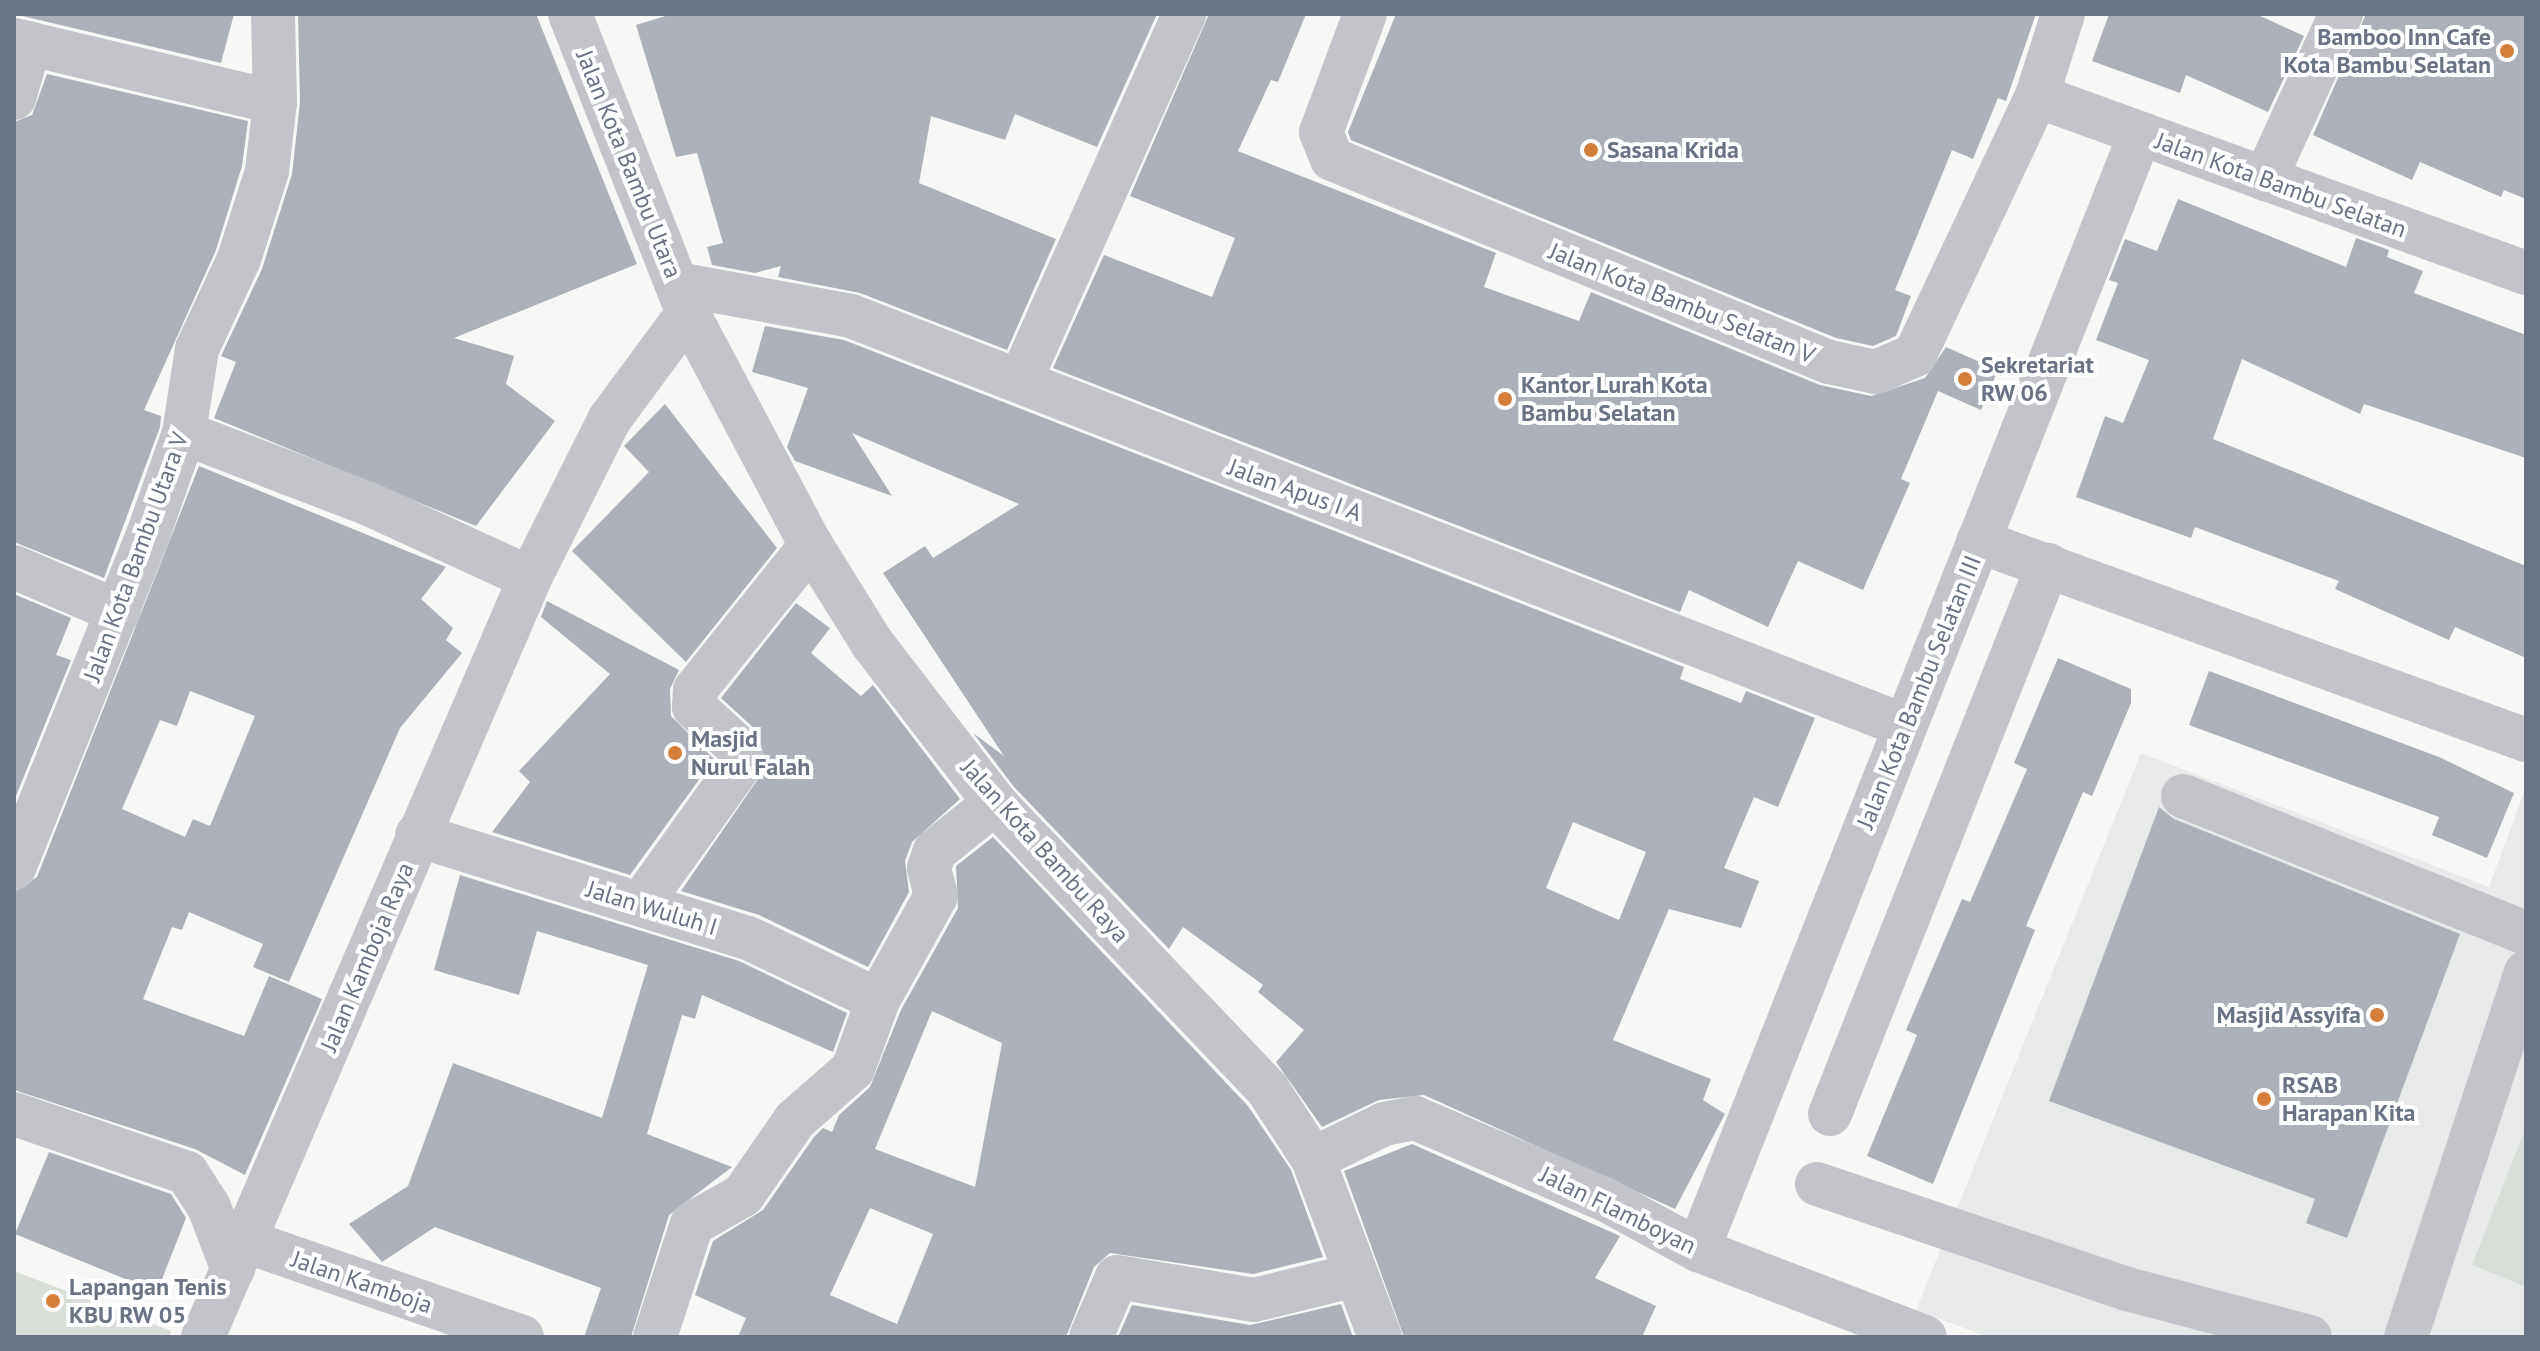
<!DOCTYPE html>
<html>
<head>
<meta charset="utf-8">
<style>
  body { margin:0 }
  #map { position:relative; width:2540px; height:1351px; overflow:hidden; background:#f7f8f6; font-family:"PT Sans",sans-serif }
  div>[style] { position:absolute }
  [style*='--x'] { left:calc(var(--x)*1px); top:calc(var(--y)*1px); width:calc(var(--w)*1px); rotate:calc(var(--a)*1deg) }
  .built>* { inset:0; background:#e8e9e9 }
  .green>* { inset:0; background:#d8ded7 }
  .building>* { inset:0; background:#acb0b8 }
  .minor>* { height:44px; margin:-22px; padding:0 22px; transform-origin:22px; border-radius:22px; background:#c2c4c9 }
  .dots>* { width:22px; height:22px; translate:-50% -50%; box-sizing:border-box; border:4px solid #fff; border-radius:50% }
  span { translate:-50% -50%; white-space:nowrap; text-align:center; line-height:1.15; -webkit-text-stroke:8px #fff; paint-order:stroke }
  .poi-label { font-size:24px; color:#6a7384; font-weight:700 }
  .right { translate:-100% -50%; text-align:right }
  .left { translate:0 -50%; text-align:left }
  .street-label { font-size:24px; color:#6a7384 }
  .frame { position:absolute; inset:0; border:16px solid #6a7384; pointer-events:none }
</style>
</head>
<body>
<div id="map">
  <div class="built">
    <i style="clip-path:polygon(2141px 753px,2489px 887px,2526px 787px,2526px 1337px,1988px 1337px,1916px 1310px)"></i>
  </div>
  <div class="green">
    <i style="clip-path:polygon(2526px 1127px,2526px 1287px,2472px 1265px)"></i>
    <i style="clip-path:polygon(14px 1271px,171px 1331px,169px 1337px,14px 1337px)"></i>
  </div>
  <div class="building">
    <i style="clip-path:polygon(14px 14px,234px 14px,221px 63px)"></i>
    <i style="clip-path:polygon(298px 14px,536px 14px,637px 264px,454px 338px,514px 356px,506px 384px,555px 421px,476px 526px,214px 418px,236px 362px,221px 356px,262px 269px,292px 174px,300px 102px)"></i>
    <i style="clip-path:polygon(672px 14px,1157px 14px,1097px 147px,1015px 114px,1005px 140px,931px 116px,919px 183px,1056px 239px,1007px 350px,860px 293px,778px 277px,781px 266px,755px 273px,712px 265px,707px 247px,723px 243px,697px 153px,676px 157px,636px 25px)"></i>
    <i style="clip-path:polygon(1209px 14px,1306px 14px,1278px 82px,1271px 80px,1238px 151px,1496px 253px,1484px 287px,1579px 321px,1591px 292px,1820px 385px,1871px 396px,1925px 378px,1946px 347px,1998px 370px,1981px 410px,1938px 391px,1901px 479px,1910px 483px,1863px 590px,1798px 561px,1768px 627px,1689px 590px,1680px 612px,1053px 368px,1104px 255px,1212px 297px,1235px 238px,1130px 196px)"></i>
    <i style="clip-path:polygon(1396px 14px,2036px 14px,2006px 101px,1998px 98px,1973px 159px,1952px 150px,1895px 290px,1911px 296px,1896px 336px,1873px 346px,1836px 338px,1351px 140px,1348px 132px)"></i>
    <i style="clip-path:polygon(2109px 14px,2256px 14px,2304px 36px,2268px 112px,2186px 75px,2180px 93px,2092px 61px)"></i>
    <i style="clip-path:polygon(2366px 14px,2526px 14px,2526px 199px,2504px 190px,2501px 197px,2420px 162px,2412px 180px,2313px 135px)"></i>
    <i style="clip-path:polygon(47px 74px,248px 121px,242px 166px,216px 250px,144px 410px,161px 416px,160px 427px,104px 578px,14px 542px,14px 122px,32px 115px)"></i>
    <i style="clip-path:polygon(2178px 199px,2346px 267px,2356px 238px,2389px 250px,2387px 257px,2423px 271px,2414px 293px,2526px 335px,2526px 458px,2364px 404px,2360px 414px,2242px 359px,2213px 439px,2526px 566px,2526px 658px,2455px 627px,2449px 640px,2335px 589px,2339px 581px,2195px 527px,2191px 538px,2076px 497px,2105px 416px,2123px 423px,2149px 360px,2096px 340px,2118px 283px,2109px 280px,2125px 239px,2157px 251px)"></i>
    <i style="clip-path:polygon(evenodd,765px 326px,844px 340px,1684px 667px,1680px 679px,1741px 703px,1746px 691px,1815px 718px,1778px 807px,1754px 797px,1724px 868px,1759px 881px,1741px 928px,1669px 909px,1613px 1040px,1711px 1079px,1703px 1100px,1725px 1114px,1675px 1209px,1424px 1095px,1379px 1100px,1322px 1127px,1276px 1062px,1304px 1030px,1258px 992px,1263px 985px,1183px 927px,1169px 949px,1014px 787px,973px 733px,1004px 756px,883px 573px,925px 546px,933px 558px,1019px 504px,852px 433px,892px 496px,795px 461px,787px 447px,808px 388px,752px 372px,765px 326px,1573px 822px,1646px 852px,1619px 920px,1546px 888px,1573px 822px)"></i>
    <i style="clip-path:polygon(665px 404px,777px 548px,686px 662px,572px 551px,649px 472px,624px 446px)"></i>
    <i style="clip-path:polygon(evenodd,199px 466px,446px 567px,421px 599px,453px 628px,446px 640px,462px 653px,400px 728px,289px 982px,253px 967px,263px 944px,189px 912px,182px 930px,172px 927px,143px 999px,244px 1036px,269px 976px,322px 999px,245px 1175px,195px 1149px,14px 1090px,14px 892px,37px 877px,199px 466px,190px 691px,255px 716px,210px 826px,193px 819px,185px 837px,122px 809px,160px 720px,177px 726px,190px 691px)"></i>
    <i style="clip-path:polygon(14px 594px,71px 618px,56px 655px,71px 660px,14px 801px)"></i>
    <i style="clip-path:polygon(547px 601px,679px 670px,670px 689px,671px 716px,714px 759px,630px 875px,492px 832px,530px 782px,519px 771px,610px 674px,541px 617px)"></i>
    <i style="clip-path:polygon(796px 603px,830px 628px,811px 653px,861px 696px,873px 685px,960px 799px,912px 842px,905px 861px,909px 892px,868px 967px,759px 915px,681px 891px,767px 766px,756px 730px,721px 698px)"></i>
    <i style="clip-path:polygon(2058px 658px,2131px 689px,2131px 703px,2092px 796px,2083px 792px,2026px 926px,2035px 930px,1933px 1184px,1867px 1156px,1917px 1035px,1906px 1030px,1962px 899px,1970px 902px,2027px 769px,2014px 763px)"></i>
    <i style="clip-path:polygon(2209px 671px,2439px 757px,2514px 793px,2487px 858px,2432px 835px,2439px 817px,2189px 725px)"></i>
    <i style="clip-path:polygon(2159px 807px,2174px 819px,2460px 934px,2347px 1238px,2306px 1223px,2315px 1199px,2049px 1101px)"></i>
    <i style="clip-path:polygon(evenodd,993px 837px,1248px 1106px,1291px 1170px,1323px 1257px,1253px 1274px,1110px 1253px,1094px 1267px,1066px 1337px,738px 1337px,746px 1318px,695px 1295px,713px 1241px,763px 1210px,814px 1137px,823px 1128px,832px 1132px,839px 1115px,870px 1087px,901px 1010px,958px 908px,956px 866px,993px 837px,932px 1011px,1002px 1043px,975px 1187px,875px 1149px,932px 1011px,993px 837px,870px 1208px,933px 1234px,897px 1324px,830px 1295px,870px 1208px)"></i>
    <i style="clip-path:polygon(460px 875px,739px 961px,847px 1013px,833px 1052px,702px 995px,695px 1019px,682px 1015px,647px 1134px,732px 1167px,669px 1215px,631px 1337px,584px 1337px,601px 1288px,435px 1227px,382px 1262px,349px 1224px,408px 1186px,453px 1063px,602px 1118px,648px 965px,537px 931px,519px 995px,434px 970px)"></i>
    <i style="clip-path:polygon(1412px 1144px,1620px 1236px,1595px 1278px,1656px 1306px,1642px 1337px,1404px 1337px,1344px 1171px)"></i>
    <i style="clip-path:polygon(49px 1152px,171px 1194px,186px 1218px,157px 1292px,15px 1234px)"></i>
    <i style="clip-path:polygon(1341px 1304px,1353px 1337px,1118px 1337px,1132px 1305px,1250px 1325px)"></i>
  </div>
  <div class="minor">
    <i style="--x:570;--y:14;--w:321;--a:68.5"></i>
    <i style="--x:688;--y:313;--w:263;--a:62.1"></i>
    <i style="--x:811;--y:545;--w:115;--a:58.1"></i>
    <i style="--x:872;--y:643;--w:202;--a:52.4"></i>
    <i style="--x:995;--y:803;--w:396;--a:46.4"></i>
    <i style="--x:1268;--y:1090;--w:82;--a:56.9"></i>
    <i style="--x:1313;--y:1159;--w:190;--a:69.4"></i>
    <i style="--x:1365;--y:14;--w:126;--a:110.4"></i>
    <i style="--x:1321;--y:132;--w:29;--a:68"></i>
    <i style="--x:1332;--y:159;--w:537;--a:22.22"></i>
    <i style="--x:1829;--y:362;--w:48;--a:12"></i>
    <i style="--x:1876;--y:372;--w:43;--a:-23.6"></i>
    <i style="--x:1915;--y:355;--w:286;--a:-64.8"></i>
    <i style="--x:2037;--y:96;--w:86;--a:-72.4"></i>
    <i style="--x:14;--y:40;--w:268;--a:13.4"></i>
    <i style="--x:2037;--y:96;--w:520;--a:19.9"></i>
    <i style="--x:14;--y:98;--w:57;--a:-73.8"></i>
    <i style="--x:2265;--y:179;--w:182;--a:-65.3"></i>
    <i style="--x:677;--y:284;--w:177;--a:10.4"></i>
    <i style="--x:851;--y:316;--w:1131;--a:21.26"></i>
    <i style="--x:1021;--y:379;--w:400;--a:-65.9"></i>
    <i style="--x:184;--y:433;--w:198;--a:21"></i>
    <i style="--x:369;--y:504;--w:177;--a:24.7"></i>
    <i style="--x:1978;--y:541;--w:583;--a:19.96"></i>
    <i style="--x:14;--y:567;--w:114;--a:23.2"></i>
    <i style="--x:2183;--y:796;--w:369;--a:21.8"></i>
    <i style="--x:417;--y:835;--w:347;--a:17.3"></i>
    <i style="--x:748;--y:938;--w:144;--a:25.5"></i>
    <i style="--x:14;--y:868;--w:359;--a:-68.1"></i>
    <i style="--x:148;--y:535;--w:108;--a:-70.6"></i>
    <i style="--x:184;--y:433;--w:85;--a:-81.2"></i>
    <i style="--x:197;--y:349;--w:99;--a:-65"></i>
    <i style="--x:239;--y:259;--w:92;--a:-72.3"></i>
    <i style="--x:267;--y:171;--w:69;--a:-83.4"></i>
    <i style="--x:275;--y:102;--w:88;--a:-91.3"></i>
    <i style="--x:642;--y:902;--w:173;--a:-54.4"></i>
    <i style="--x:743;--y:761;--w:14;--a:-107"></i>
    <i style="--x:739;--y:748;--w:61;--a:-137.7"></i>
    <i style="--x:694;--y:707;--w:17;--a:-87"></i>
    <i style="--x:695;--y:690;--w:186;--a:-51.3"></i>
    <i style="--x:14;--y:1114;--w:183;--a:18.8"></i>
    <i style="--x:187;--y:1173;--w:40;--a:57.1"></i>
    <i style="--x:209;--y:1207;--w:67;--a:69.1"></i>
    <i style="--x:1830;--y:1114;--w:591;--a:-68.34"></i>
    <i style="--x:1313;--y:1159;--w:79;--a:-26.2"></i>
    <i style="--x:1384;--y:1124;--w:32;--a:-11"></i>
    <i style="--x:1415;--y:1118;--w:208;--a:23.2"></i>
    <i style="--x:1606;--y:1200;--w:105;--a:28.5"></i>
    <i style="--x:1698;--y:1250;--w:243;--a:21"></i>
    <i style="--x:1817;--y:1184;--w:327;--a:18.7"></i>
    <i style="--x:2127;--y:1289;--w:189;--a:14.7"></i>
    <i style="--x:248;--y:1242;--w:290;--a:19.1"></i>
    <i style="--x:1698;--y:1250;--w:1200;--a:-68.39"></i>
    <i style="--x:203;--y:1337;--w:826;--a:-66.69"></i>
    <i style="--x:530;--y:578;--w:177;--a:-63.4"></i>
    <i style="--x:609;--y:420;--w:133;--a:-53.6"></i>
    <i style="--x:655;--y:1337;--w:119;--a:-71.9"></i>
    <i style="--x:692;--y:1224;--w:59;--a:-29.6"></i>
    <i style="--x:743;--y:1195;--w:91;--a:-55.3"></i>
    <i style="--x:795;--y:1120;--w:77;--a:-41.3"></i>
    <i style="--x:853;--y:1069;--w:73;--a:-70.1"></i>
    <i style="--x:878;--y:1000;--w:119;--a:-60.9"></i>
    <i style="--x:936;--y:896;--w:29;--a:-104"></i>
    <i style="--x:929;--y:868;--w:18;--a:-71"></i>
    <i style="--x:935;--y:851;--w:77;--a:-38.7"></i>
    <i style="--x:1091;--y:1337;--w:65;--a:-66.6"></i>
    <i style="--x:1117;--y:1277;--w:139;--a:9.5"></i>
    <i style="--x:1254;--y:1300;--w:105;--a:-13.8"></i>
    <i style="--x:2406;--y:1337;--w:384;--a:-71.8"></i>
  </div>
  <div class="dots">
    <i style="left:2507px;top:51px;background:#d47e3a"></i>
    <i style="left:1591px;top:150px;background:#d47e3a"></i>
    <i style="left:1965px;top:379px;background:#d47e3a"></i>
    <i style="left:1505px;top:399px;background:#d47e3a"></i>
    <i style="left:675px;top:753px;background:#d47e3a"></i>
    <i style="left:2377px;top:1015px;background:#d47e3a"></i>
    <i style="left:2264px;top:1099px;background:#d47e3a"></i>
    <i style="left:53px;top:1301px;background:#d47e3a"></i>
  </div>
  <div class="poi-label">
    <span class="right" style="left:2491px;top:51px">Bamboo Inn Cafe<br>Kota Bambu Selatan</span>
    <span class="left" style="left:1607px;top:150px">Sasana Krida</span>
    <span class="left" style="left:1981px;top:379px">Sekretariat<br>RW 06</span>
    <span class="left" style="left:1521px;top:399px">Kantor Lurah Kota<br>Bambu Selatan</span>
    <span class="left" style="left:691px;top:753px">Masjid<br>Nurul Falah</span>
    <span class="right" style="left:2361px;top:1015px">Masjid Assyifa</span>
    <span class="left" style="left:2282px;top:1099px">RSAB<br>Harapan Kita</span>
    <span class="left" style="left:69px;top:1301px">Lapangan Tenis<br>KBU RW 05</span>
  </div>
  <div class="street-label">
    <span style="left:629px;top:164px;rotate:68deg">Jalan Kota Bambu Utara</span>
    <span style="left:2281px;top:185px;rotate:20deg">Jalan Kota Bambu Selatan</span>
    <span style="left:1682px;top:303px;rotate:22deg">Jalan Kota Bambu Selatan V</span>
    <span style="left:1295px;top:490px;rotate:20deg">Jalan Apus I A</span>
    <span style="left:136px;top:557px;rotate:-70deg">Jalan Kota Bambu Utara V</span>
    <span style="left:1919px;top:692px;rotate:-68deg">Jalan Kota Bambu Selatan III</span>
    <span style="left:1045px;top:851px;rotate:48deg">Jalan Kota Bambu Raya</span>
    <span style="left:652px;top:908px;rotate:17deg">Jalan Wuluh I</span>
    <span style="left:367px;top:957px;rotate:-67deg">Jalan Kamboja Raya</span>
    <span style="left:1618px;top:1210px;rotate:26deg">Jalan Flamboyan</span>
    <span style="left:362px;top:1282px;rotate:19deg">Jalan Kamboja</span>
  </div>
  <div class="frame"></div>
</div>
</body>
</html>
